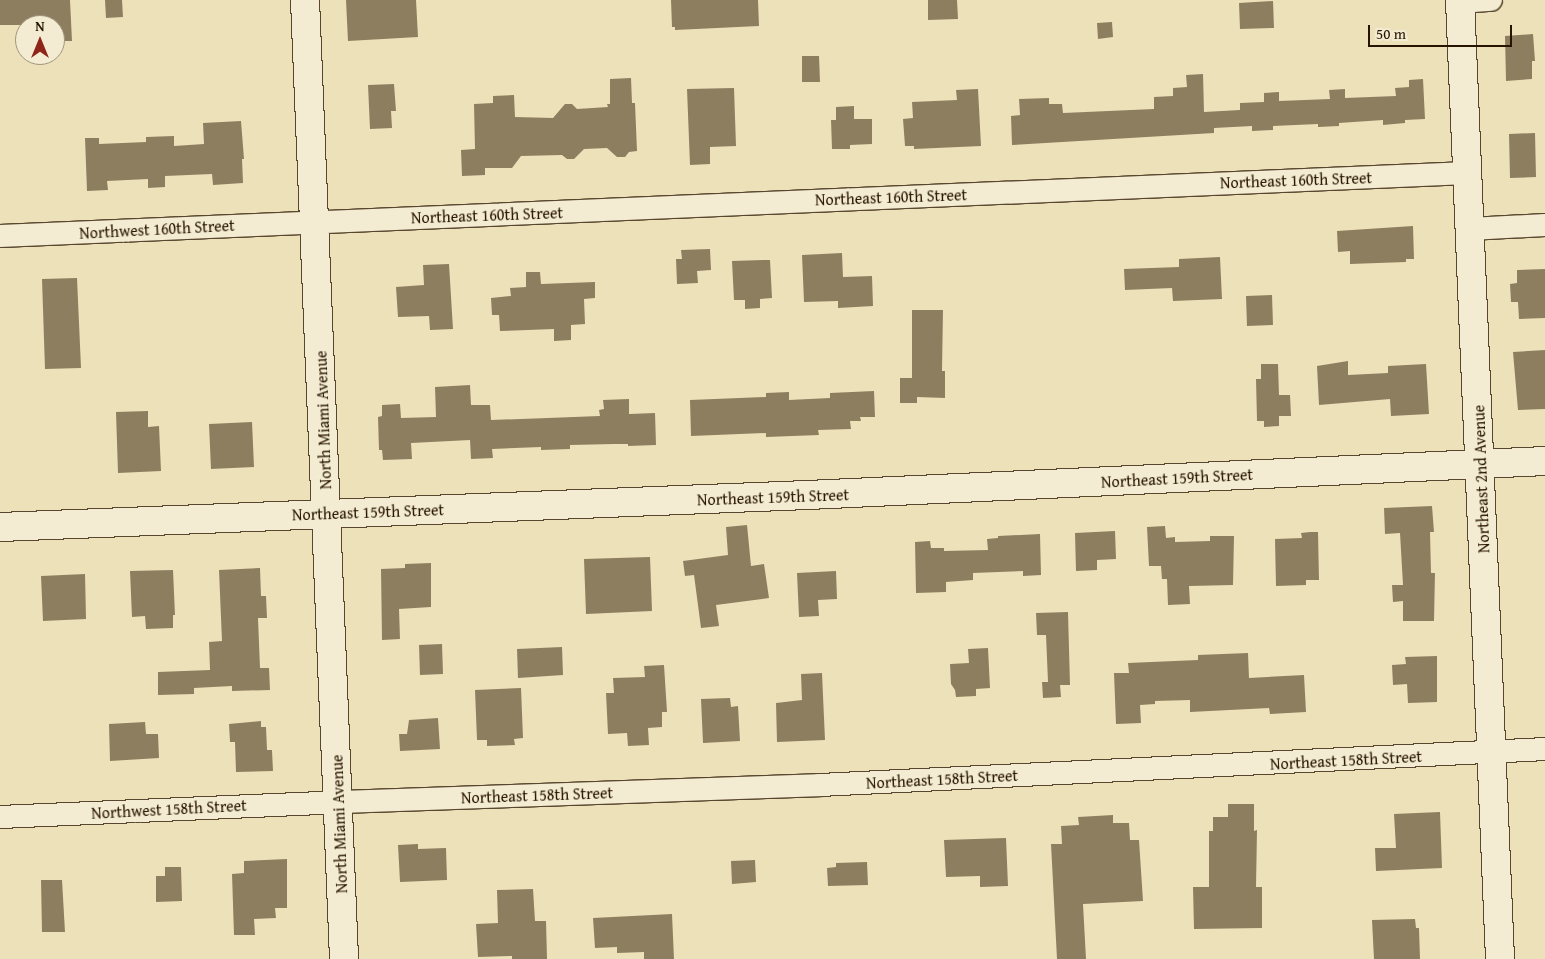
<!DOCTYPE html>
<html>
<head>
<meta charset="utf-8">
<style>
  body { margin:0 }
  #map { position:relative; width:1545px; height:959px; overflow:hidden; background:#ede1b9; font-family:"Gentium Book Plus",serif }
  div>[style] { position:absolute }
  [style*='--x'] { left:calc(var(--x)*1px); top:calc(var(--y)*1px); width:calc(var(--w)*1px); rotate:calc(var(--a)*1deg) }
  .building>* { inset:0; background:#8e7e60 }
  .roads { filter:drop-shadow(1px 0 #58462e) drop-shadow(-1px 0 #58462e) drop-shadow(0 1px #58462e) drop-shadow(0 -1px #58462e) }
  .street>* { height:22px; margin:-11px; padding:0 11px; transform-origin:11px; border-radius:11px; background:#f3ecd2 }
  .secondary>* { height:28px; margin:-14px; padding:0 14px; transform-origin:14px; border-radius:14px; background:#f3ecd2 }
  span { translate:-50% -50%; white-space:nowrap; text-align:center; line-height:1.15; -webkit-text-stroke:5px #f3ecd2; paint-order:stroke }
  .street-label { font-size:16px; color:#271300 }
  .north { position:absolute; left:15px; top:15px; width:50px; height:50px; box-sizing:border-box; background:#f3ecd2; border:1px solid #a1957e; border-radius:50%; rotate:0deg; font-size:14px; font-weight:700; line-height:20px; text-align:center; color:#271300 }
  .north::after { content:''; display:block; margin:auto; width:18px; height:22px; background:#8f2418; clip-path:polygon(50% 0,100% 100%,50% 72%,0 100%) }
  .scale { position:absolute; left:1368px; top:25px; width:144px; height:22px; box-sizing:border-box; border:2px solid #271300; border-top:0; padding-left:6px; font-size:15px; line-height:18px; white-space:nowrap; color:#271300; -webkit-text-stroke:4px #f3ecd2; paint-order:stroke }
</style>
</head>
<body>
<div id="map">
  <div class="building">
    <i style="clip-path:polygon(0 0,70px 0,72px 41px,55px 41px,55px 25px,0 25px)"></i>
    <i style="clip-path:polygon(105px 0,122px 0,123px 17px,106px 18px)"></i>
    <i style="clip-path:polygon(346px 0,416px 0,418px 37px,348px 41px)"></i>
    <i style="clip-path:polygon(671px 0,758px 0,759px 26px,675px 30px,675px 27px,672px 27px)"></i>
    <i style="clip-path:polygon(928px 0,957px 0,958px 19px,928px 20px)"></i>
    <i style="clip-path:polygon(1273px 1px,1274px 28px,1240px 29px,1239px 3px)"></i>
    <i style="clip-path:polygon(1112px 22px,1113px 37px,1098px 39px,1097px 23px)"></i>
    <i style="clip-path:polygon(1533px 34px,1535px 61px,1532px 61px,1532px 79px,1506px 81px,1505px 36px)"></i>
    <i style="clip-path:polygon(802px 56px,819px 56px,820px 82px,802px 82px)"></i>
    <i style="clip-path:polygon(1203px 74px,1204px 112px,1240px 110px,1240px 103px,1264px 102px,1264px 93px,1279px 92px,1279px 101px,1330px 99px,1329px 90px,1345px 89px,1345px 98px,1396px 96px,1395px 88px,1409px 87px,1409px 80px,1423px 79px,1425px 119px,1405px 120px,1405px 123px,1383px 125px,1383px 120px,1339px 123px,1339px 126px,1318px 127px,1318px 124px,1273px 126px,1273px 130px,1252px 131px,1252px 126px,1214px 128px,1214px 133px,1012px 145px,1011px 116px,1020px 115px,1019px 99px,1049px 98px,1049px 104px,1062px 104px,1063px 113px,1154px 109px,1154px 97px,1173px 96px,1173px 88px,1187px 87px,1186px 75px)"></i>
    <i style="clip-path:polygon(631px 78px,632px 103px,635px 103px,637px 151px,629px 152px,625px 157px,617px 157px,607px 148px,584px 149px,574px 159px,567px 159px,562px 155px,521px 156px,512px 168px,485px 168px,485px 175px,462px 176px,461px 150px,475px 149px,474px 104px,493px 103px,493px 96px,514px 95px,515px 117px,553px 118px,565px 104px,572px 104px,577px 109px,608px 107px,607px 104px,610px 104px,610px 79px)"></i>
    <i style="clip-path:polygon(394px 84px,396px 111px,391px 111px,392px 128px,370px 129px,368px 85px)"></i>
    <i style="clip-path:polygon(734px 88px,736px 146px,710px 147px,710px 164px,690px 165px,687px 89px)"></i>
    <i style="clip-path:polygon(978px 89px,981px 146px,914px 149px,914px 146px,905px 146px,903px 119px,913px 118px,912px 102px,957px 100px,956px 90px)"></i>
    <i style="clip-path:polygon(854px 106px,854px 119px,872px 119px,872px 144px,850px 145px,850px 149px,832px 149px,831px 120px,836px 120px,836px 107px)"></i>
    <i style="clip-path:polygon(241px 121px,244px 159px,242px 159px,243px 183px,213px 185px,212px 174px,165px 176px,165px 187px,148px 188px,148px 179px,107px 181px,108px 190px,87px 191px,85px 138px,99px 138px,99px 144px,146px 142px,146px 137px,174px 136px,174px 146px,204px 144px,203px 123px)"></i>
    <i style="clip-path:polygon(1535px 133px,1536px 177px,1510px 178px,1509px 134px)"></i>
    <i style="clip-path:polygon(1413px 226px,1414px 259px,1406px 259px,1406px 262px,1350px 264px,1350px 251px,1338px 252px,1337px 231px)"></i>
    <i style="clip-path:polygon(710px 249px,711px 270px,697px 271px,698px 283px,677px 284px,676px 259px,682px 259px,681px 250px)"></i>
    <i style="clip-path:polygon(842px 253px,843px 277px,872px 276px,873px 306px,838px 308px,838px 301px,804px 302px,802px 255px)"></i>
    <i style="clip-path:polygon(1220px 257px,1222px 299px,1173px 301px,1172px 288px,1125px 290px,1124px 269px,1179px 267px,1179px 259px)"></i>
    <i style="clip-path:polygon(763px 260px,770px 260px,772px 298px,760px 299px,760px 308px,745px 309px,745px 300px,734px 300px,732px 261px)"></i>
    <i style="clip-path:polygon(449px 264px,453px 329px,430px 330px,429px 316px,398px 317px,396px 287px,424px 285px,423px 265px)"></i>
    <i style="clip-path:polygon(1545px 269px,1545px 318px,1519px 319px,1518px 302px,1511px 302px,1510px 284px,1517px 283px,1517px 270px)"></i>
    <i style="clip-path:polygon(526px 272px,540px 272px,541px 284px,595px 282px,595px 298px,584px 299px,585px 324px,571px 325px,571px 340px,554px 341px,554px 329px,500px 331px,499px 315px,492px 315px,491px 298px,511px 296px,510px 288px,526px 287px)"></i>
    <i style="clip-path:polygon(77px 278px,81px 368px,45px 369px,42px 279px)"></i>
    <i style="clip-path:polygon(1272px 295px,1273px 325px,1247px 326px,1246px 296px)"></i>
    <i style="clip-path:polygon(912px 310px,943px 310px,942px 371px,945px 371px,945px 398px,917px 397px,917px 403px,900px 403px,900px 378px,912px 378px)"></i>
    <i style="clip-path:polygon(1545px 350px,1545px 409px,1518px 410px,1513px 352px)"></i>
    <i style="clip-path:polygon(1348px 361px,1348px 375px,1388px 373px,1388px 366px,1426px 364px,1429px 414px,1391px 416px,1390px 399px,1319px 405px,1317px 366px)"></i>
    <i style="clip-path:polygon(1261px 364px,1278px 364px,1279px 395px,1290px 395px,1291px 416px,1279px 416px,1279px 426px,1264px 427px,1264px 421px,1257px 421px,1256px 379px,1261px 379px)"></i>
    <i style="clip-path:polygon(470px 385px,471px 405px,490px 405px,491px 420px,600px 416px,599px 410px,604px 409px,603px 400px,629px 399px,629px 414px,655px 413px,656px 445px,628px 446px,628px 444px,614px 444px,570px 445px,570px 449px,541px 450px,541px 447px,492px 449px,493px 458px,471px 459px,470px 440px,411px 443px,412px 459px,383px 460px,382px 450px,379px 450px,378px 417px,382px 416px,382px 405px,400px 404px,401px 418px,436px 417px,435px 387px)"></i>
    <i style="clip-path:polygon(874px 391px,875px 417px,860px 417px,861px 421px,850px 421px,851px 429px,818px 430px,819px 435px,766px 437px,766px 433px,691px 436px,690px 400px,766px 397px,766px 393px,789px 392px,789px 400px,830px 398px,830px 393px)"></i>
    <i style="clip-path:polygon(148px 411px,148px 427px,159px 426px,161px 471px,118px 473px,116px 412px)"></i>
    <i style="clip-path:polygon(252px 422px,254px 467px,211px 469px,209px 424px)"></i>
    <i style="clip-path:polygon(1432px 506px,1434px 532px,1430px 532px,1431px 573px,1435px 573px,1434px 621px,1403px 621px,1403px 601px,1393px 602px,1392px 585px,1403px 585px,1400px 533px,1385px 534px,1384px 508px)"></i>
    <i style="clip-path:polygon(747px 525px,751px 566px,764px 564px,769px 598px,716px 605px,719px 626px,701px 628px,694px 575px,685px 576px,683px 561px,728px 555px,726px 527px)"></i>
    <i style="clip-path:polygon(1165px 526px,1166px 538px,1175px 537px,1175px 542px,1210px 541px,1210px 536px,1234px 536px,1233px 585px,1189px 586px,1190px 604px,1168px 605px,1167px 579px,1162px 579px,1161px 566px,1149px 566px,1147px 527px)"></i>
    <i style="clip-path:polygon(1115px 531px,1116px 559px,1097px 560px,1097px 570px,1076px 571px,1075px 533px)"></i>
    <i style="clip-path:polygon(1310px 532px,1318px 532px,1319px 580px,1306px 580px,1306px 585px,1276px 586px,1275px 539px,1302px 538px,1301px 533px)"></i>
    <i style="clip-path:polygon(1040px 534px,1041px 575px,1023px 576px,1023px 571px,973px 573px,973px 580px,946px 582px,946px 592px,916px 593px,915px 542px,930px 541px,931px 548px,944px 548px,944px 551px,988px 550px,987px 539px,998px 538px,998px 536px)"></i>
    <i style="clip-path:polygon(650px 557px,652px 611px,586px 614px,584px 559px)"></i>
    <i style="clip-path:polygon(431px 563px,431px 607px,399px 609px,400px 639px,382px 640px,381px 569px,405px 568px,405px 564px)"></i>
    <i style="clip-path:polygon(260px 568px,261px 596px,266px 596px,267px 618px,258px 618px,260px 668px,269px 668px,270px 690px,232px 691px,232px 686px,194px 688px,194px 694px,158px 695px,158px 672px,210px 670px,209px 642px,222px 641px,219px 570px)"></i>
    <i style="clip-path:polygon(173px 570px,175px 615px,173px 615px,173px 628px,146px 629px,145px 616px,132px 617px,130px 571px)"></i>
    <i style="clip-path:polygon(836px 571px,837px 599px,818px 600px,819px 616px,799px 617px,797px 573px)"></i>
    <i style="clip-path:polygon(85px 574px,86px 619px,43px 621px,41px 576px)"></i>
    <i style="clip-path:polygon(1068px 612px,1070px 685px,1060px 685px,1061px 697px,1043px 698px,1042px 682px,1048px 682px,1046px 635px,1037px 635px,1036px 613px)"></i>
    <i style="clip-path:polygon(442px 644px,443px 674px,420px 675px,419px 645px)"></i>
    <i style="clip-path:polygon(562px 647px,563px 675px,518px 678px,517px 649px)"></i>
    <i style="clip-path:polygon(988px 648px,990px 688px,976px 689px,976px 696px,956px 697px,955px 690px,951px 684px,950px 664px,969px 663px,968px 649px)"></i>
    <i style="clip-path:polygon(1248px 653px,1249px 678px,1304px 675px,1306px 712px,1270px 714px,1269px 708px,1190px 712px,1190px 700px,1155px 701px,1155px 704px,1140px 705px,1141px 723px,1116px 724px,1114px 673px,1129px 673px,1128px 663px,1198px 660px,1198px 655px)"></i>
    <i style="clip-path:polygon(1437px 656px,1437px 702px,1408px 703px,1407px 684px,1393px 685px,1392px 665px,1406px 664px,1405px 657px)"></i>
    <i style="clip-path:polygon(664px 665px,667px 712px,662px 712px,662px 727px,648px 728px,649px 745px,628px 746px,627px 733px,608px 734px,606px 693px,614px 693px,613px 678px,645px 677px,644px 666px)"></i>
    <i style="clip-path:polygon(822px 673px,825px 740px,777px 742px,776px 703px,802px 700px,801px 674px)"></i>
    <i style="clip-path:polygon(521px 688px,523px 738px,514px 739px,515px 745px,487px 746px,487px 740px,477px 740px,475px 690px)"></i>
    <i style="clip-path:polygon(730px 698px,731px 707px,738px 706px,740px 741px,703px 743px,701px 699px)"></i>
    <i style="clip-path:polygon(438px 718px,440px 749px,400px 751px,399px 734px,407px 734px,409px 720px)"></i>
    <i style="clip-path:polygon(261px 721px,261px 727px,266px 727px,267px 750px,272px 750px,273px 771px,236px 772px,235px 742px,230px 742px,229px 724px)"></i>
    <i style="clip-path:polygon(145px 722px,146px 734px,158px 734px,159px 758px,110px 761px,109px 724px)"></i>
    <i style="clip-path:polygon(1228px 804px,1254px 804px,1254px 831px,1257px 830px,1256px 887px,1262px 887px,1262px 928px,1194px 929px,1193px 887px,1209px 887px,1209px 831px,1213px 831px,1213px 817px,1228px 817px)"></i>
    <i style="clip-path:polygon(1440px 812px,1442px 868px,1376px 871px,1375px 848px,1396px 848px,1394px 814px)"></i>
    <i style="clip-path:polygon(1113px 815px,1113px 823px,1129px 823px,1130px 840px,1139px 840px,1143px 901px,1083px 904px,1086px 959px,1057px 959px,1051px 844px,1062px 844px,1061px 826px,1079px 825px,1078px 817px)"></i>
    <i style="clip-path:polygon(1006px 838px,1008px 886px,980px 887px,980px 876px,946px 877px,944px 840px)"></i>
    <i style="clip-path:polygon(418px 844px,418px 849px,446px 848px,447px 880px,400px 882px,398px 845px)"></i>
    <i style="clip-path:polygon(287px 859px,287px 908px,275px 908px,276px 918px,254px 919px,255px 935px,234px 935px,232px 874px,244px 873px,244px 861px)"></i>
    <i style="clip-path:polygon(755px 860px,756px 882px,732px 884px,731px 861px)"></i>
    <i style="clip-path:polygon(867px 862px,868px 885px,828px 886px,827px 868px,836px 867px,836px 863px)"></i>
    <i style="clip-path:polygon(165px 867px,181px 867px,182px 901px,156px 902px,156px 876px,165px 876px)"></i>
    <i style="clip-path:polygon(41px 880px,62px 880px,65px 932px,42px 932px)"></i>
    <i style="clip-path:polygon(533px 889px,535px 921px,546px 921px,547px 959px,512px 959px,512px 956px,478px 957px,476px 924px,498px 923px,497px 890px)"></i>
    <i style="clip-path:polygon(672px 914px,674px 959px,644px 959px,644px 952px,617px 953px,617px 947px,595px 948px,593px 918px)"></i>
    <i style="clip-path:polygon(1415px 919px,1416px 928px,1419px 928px,1420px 959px,1374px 959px,1372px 920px)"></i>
  </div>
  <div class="roads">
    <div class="street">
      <i style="--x:1460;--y:2;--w:31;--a:-4"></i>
      <i style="--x:1470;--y:229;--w:75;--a:-3.1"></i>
      <i style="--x:0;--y:236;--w:1469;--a:-2.46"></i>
      <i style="--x:0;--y:817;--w:338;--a:-2.5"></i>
      <i style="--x:338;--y:802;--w:482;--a:-2"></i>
      <i style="--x:820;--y:785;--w:726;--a:-2.84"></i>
    </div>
    <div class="secondary">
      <i style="--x:305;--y:0;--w:960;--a:87.67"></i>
      <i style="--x:1460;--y:0;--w:960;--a:87.61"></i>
      <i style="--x:0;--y:527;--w:809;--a:-2.27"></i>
      <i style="--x:808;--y:495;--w:738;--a:-2.64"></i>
    </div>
  </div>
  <div class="street-label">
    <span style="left:1296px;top:180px;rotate:-2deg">Northeast 160th Street</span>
    <span style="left:891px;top:197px;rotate:-2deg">Northeast 160th Street</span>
    <span style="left:487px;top:215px;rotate:-2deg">Northeast 160th Street</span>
    <span style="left:157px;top:229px;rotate:-3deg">Northwest 160th Street</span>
    <span style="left:323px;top:420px;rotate:-92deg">North Miami Avenue</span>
    <span style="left:1177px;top:478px;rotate:-3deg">Northeast 159th Street</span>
    <span style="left:1481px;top:479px;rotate:-92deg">Northeast 2nd Avenue</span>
    <span style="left:773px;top:497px;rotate:-2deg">Northeast 159th Street</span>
    <span style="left:368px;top:512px;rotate:-2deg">Northeast 159th Street</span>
    <span style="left:1346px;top:760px;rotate:-3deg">Northeast 158th Street</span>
    <span style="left:942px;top:779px;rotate:-3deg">Northeast 158th Street</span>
    <span style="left:537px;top:795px;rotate:-2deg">Northeast 158th Street</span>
    <span style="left:169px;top:809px;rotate:-3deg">Northwest 158th Street</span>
    <span style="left:339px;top:824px;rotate:-92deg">North Miami Avenue</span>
  </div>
  <div class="north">N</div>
  <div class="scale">50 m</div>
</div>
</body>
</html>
